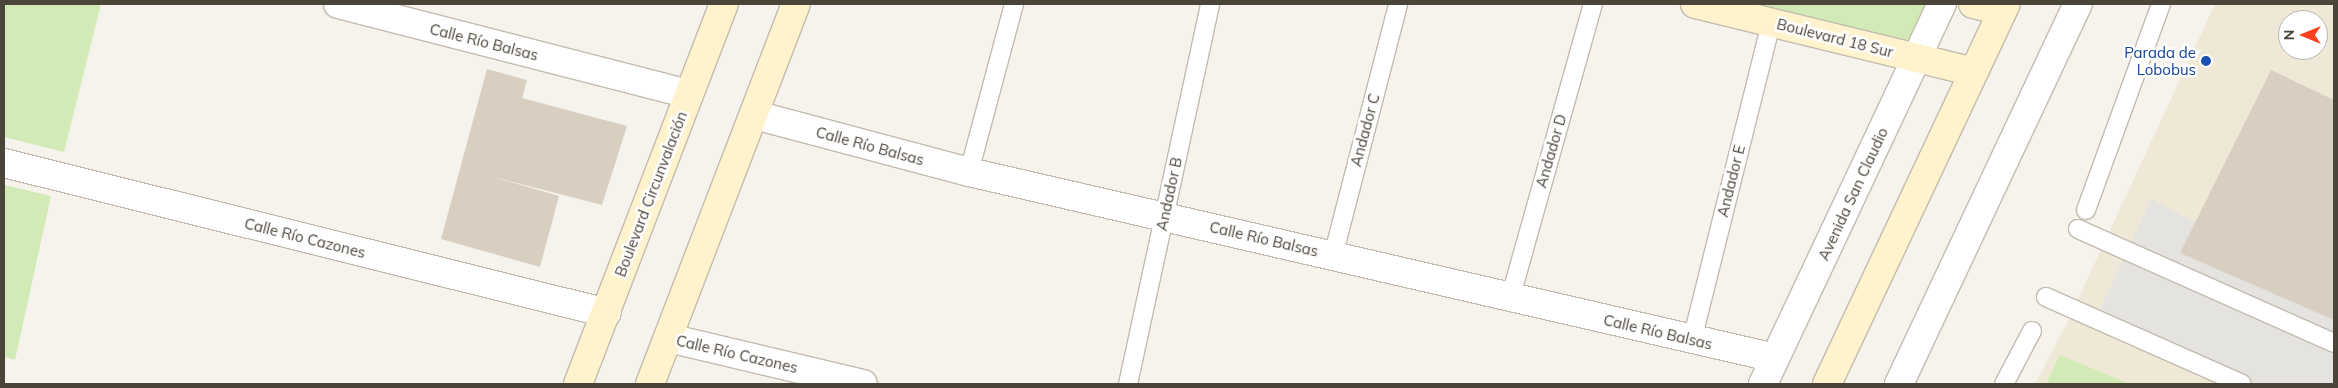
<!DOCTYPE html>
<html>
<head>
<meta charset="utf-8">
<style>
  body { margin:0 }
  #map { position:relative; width:2338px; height:388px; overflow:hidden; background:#f6f3ec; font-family:Mulish,sans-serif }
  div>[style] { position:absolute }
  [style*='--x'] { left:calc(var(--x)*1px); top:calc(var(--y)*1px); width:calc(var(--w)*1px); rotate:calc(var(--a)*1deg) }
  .education>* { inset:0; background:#efe8d6 }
  .green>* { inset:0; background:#d2eab5 }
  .parking>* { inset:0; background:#e5e3e0 }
  .building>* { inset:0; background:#d8cfc1 }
  .roads { filter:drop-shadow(1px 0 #c2bbae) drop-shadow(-1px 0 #c2bbae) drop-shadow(0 1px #c2bbae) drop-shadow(0 -1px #c2bbae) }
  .lane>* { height:18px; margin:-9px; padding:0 9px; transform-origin:9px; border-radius:9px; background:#fff }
  .street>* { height:28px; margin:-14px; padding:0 14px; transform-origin:14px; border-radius:14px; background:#fff }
  .secondary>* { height:28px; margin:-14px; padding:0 14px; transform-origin:14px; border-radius:14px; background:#fff3cd }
  .dots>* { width:14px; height:14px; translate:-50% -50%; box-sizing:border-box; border:2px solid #fff; border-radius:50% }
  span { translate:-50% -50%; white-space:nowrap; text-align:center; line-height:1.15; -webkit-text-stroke:5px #fff; paint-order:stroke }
  .street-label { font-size:15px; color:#4b4439 }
  .transit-label { font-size:15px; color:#164399 }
  .right { translate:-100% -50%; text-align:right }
  .frame { position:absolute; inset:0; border:5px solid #4b4439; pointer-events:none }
  .north { position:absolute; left:2278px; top:10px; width:50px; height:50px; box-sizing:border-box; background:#fff; border:1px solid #b7b4b0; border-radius:50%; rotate:270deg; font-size:14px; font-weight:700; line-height:20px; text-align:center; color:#4b4439 }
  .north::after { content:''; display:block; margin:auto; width:18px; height:22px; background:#fc3f1d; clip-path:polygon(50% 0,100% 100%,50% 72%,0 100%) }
</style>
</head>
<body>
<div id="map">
  <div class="education">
    <i style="clip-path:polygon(evenodd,2215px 4px,2334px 4px,2334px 384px,2035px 384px,2066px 325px,2215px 4px,2288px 20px,2318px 20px,2318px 50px,2288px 50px,2288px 20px)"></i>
  </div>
  <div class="green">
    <i style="clip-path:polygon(4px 4px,101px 4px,64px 152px,4px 137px)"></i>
    <i style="clip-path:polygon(1695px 4px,1942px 4px,1917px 58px)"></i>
    <i style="clip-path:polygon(4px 185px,51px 196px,15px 360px,4px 357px)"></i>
    <i style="clip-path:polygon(2060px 355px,2130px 384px,2046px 384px)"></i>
  </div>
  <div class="parking">
    <i style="clip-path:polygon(2151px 199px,2334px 297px,2334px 384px,2229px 384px,2095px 321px)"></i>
  </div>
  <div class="building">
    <i style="clip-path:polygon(487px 69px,527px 80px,522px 98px,627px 126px,602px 205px,493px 177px,559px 196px,540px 267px,441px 239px)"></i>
    <i style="clip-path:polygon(2271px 70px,2334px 100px,2334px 320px,2180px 253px)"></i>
  </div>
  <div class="roads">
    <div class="lane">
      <i style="--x:969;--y:172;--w:174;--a:-75"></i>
      <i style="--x:2086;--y:210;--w:219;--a:-70"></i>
      <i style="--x:2078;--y:229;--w:280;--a:24"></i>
      <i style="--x:1333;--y:256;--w:260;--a:-75.5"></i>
      <i style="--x:2046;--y:297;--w:214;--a:23.9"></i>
      <i style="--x:1510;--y:299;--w:306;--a:-74.3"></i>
      <i style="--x:1692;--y:340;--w:327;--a:-76"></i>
      <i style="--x:1128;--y:384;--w:389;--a:-77.8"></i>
      <i style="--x:2004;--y:384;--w:60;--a:-62.2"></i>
    </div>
    <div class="street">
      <i style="--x:338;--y:4;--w:362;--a:14.4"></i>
      <i style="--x:755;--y:115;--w:221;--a:14.9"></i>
      <i style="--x:969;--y:172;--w:827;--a:12.99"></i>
      <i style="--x:4;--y:163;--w:621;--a:13.97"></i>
      <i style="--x:669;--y:338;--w:199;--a:13.3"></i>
      <i style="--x:1763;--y:384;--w:420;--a:-64.8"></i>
      <i style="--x:1899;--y:384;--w:420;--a:-64.8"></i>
    </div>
    <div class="secondary">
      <i style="--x:1695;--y:4;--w:287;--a:13.7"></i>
      <i style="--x:1973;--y:4;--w:30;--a:14"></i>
      <i style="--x:578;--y:384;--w:407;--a:-69"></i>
      <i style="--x:650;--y:384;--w:407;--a:-69"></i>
      <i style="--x:1827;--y:384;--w:420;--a:-64.8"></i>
    </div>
  </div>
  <div class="dots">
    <i style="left:2206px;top:61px;background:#1a4fb4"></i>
  </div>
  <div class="street-label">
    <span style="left:1835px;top:38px;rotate:14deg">Boulevard 18 Sur</span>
    <span style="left:484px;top:42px;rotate:14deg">Calle Río Balsas</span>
    <span style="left:1365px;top:130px;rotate:-75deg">Andador C</span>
    <span style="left:870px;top:146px;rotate:15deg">Calle Río Balsas</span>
    <span style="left:1551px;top:151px;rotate:-74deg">Andador D</span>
    <span style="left:1731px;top:181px;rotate:-76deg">Andador E</span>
    <span style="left:651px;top:194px;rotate:-69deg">Boulevard Circunvalación</span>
    <span style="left:1169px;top:194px;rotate:-78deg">Andador B</span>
    <span style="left:1853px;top:194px;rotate:-65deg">Avenida San Claudio</span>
    <span style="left:305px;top:238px;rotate:14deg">Calle Río Cazones</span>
    <span style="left:1264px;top:239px;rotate:13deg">Calle Río Balsas</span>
    <span style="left:1658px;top:332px;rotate:13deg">Calle Río Balsas</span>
    <span style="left:737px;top:354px;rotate:13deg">Calle Río Cazones</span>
  </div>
  <div class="transit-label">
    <span class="right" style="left:2196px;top:61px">Parada de<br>Lobobus</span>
  </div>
  <div class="frame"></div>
  <div class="north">N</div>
</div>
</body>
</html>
